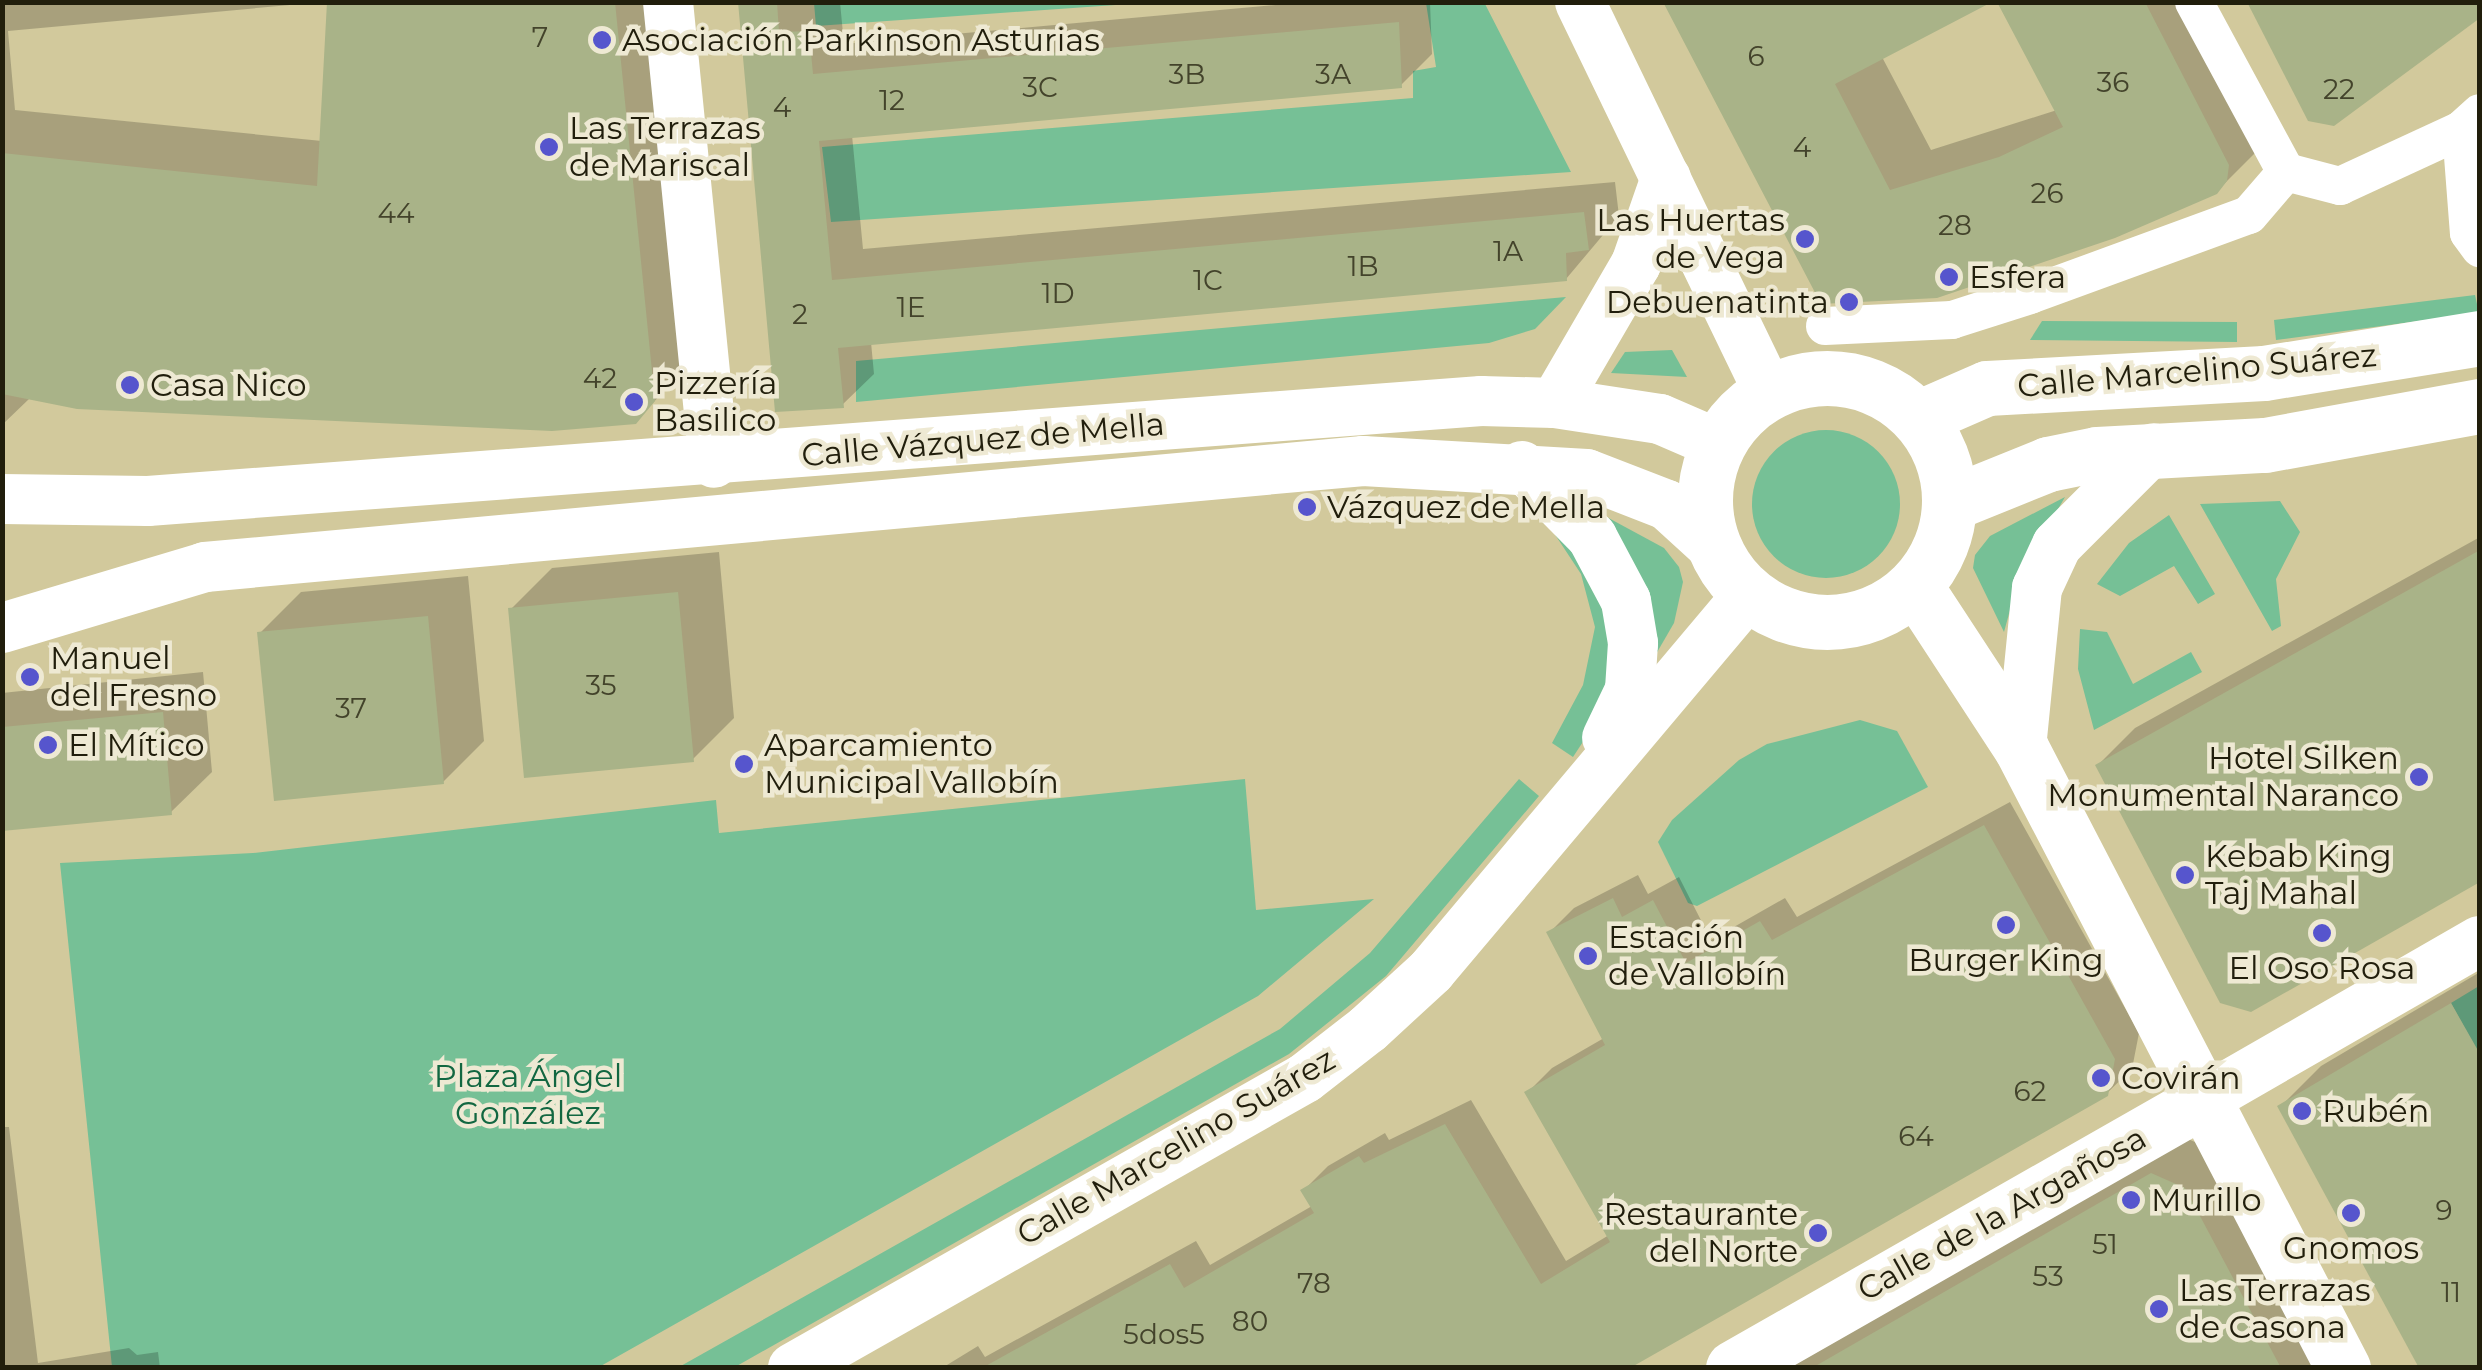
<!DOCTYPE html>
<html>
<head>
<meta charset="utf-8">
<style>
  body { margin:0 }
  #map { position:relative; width:2482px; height:1370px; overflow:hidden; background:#d2c99c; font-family:Montserrat,sans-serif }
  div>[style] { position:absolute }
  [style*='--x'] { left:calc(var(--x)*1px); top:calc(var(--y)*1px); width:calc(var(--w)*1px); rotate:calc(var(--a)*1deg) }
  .green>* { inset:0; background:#76c096 }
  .round { border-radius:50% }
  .shadow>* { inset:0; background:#0003 }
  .building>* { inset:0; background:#a9b388 }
  .pedestrian>* { height:38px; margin:-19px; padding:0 19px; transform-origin:19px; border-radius:19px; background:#fff }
  .minor>* { height:50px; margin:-25px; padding:0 25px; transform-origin:25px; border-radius:25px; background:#fff }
  .secondary>* { height:55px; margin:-27.5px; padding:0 27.5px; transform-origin:27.5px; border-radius:27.5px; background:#fff }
  .secondary>.ring { margin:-27.5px; padding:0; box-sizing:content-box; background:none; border:55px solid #fff; border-radius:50% }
  .dots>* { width:28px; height:28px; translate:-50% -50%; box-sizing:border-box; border:5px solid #eee9d3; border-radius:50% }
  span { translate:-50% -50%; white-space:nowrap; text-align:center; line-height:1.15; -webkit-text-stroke:9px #eee9d3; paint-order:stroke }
  .number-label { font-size:28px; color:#43432b }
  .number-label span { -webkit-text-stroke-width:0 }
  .poi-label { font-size:32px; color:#211e0c }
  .left { translate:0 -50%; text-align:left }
  .right { translate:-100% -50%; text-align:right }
  .street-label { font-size:32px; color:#211e0c }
  .park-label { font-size:32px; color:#126741 }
  .frame { position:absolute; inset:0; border:5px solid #211e0c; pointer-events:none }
</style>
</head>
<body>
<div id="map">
  <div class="green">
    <i style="clip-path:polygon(1484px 2px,1571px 172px,831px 222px,822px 147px,1413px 98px,1413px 71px,1436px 67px,1426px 3px)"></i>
    <i style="clip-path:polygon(814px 3px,814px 2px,1144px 3px,816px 26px)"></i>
    <i style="clip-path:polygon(2475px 295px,2479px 313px,2276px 340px,2274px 320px)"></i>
    <i style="clip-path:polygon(1566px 297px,1535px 329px,1489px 343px,856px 402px,856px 361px)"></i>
    <i style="clip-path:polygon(2042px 321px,2237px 322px,2237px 342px,2030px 340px)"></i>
    <i style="clip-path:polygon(1672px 350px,1687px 377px,1611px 373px,1625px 352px)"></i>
    <i class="round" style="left:1752px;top:430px;width:148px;height:148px"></i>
    <i style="clip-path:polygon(2065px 497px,2019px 577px,2004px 632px,1973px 568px,1975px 555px,1990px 536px)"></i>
    <i style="clip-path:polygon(2280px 501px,2300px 532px,2276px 579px,2281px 626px,2272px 631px,2200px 504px)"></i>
    <i style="clip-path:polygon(1603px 515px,1664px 548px,1679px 567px,1683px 582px,1674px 623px,1652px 661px)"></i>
    <i style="clip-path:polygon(2169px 515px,2215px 594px,2198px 604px,2174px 566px,2120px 596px,2097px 584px,2129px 543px)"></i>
    <i style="clip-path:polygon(1559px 528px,1601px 586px,1612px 666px,1594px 725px,1573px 757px,1552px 743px,1583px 685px,1595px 627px,1581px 574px,1554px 533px)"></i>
    <i style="clip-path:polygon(2080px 629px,2107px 632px,2133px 684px,2191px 652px,2202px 672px,2094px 730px,2078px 669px)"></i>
    <i style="clip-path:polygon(1860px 720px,1897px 731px,1928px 787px,1697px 906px,1688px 903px,1658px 842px,1672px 820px,1739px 760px,1767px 744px)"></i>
    <i style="clip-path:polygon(1245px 779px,1256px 910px,1374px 899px,1258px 996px,599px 1367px,112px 1367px,60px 863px,253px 853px,716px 800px,719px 833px)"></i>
    <i style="clip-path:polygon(1519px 779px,1539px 796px,1386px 976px,1289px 1054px,735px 1367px,679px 1367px,1280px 1029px,1370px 953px)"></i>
    <i style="clip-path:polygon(2479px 986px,2479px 1054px,2451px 1003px)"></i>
  </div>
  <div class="shadow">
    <i style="clip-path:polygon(2px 2px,323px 2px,8px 31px,15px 110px,322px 141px,330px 2px,661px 2px,696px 357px,635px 422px,29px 399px,2px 425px)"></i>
    <i style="clip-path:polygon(741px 2px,840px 2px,844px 44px,1308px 2px,1430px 2px,1432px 54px,1400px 86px,852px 135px,863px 249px,1615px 182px,1619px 216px,1566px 279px,871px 342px,874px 374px,842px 405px)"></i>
    <i style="clip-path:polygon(1667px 2px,1882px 57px,1931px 150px,2057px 110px,1999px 2px,2206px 2px,2258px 150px,2216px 192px,1936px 296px)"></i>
    <i style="clip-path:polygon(2480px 537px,2480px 878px,2098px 765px,2135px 728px)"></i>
    <i style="clip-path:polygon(719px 552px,734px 718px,693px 759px,511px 609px,552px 568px)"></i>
    <i style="clip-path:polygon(468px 576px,484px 741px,443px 782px,260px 633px,301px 592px)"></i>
    <i style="clip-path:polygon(203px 672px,212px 772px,171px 812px,2px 828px,2px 693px)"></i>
    <i style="clip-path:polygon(2010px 802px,2139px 1033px,2132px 1069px,2106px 1094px,1627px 1368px,942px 1368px,978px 1346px,985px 1357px,1196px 1241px,1210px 1265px,1312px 1206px,1303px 1191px,1328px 1166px,1385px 1133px,1389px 1140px,1471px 1100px,1566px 1261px,1609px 1235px,1527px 1093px,1552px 1068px,1604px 1038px,1549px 933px,1574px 908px,1638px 875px,1648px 894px,1679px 877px,1711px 940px,1785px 898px,1797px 917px)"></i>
    <i style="clip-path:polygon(2480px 972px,2480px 1368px,2280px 1107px,2321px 1066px)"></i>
    <i style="clip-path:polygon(2px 1127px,9px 1127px,38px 1363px,129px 1348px,137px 1355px,158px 1352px,160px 1368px,2px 1368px)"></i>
    <i style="clip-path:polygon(2188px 1139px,2220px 1153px,2335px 1368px,1789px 1368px)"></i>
  </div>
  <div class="building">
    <i style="clip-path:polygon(327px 2px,615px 2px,655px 401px,636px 424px,552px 431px,77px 409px,2px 394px,2px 153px,317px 186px)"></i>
    <i style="clip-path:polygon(738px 2px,777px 2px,779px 32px,809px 31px,813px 74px,1399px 22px,1402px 88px,819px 141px,832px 280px,1584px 212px,1589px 250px,1566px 253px,1567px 281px,838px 348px,844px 408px,775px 412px)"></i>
    <i style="clip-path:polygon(1663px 2px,1992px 2px,1835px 84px,1890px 190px,1999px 157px,2063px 127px,1997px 2px,2145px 2px,2229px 165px,2227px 181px,2217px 194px,2115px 238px,1937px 298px,1821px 304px)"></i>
    <i style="clip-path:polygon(2247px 2px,2480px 2px,2480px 18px,2334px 126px,2308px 121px)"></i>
    <i style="clip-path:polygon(2480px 550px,2480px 882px,2251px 1012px,2220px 1003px,2095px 765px)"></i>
    <i style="clip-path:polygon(678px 592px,694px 762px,524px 778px,508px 608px)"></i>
    <i style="clip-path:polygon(428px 616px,444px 784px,274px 801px,257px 632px)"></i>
    <i style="clip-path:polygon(163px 712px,172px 815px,2px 831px,2px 727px)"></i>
    <i style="clip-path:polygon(1984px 825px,2115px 1059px,2108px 1096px,1630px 1368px,982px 1368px,1170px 1264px,1184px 1288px,1314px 1213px,1300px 1190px,1359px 1156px,1364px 1163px,1445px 1124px,1541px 1284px,1610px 1242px,1524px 1092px,1605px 1045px,1546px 932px,1613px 898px,1622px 917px,1653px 900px,1686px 963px,1760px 921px,1772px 940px)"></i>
    <i style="clip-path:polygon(2451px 1003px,2480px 1054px,2480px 1368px,2419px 1368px,2277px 1106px)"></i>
    <i style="clip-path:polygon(2151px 1173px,2185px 1188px,2281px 1368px,1812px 1368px)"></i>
  </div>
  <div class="pedestrian">
    <i style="--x:2194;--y:2;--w:193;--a:61.6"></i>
    <i style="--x:2461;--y:130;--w:103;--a:85.6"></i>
    <i style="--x:2469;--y:233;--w:19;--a:54"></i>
    <i style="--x:1825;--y:326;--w:127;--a:-2.7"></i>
    <i style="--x:1952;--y:320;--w:82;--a:-17.8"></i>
    <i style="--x:2030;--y:295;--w:233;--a:-20.1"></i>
    <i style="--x:2249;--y:215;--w:57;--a:-49.3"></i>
    <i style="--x:2286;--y:172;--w:56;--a:14.5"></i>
    <i style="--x:2340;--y:186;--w:133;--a:-24.8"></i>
    <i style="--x:2461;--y:130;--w:25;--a:-42"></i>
  </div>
  <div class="minor">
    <i style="--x:668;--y:2;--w:463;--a:84.3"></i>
    <i style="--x:1580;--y:2;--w:434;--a:64.2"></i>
    <i style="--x:1555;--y:403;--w:161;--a:-59.8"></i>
    <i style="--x:1636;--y:264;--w:91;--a:-70.8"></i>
    <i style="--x:1522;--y:466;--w:100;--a:45.4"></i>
    <i style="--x:1592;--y:537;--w:72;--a:62"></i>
    <i style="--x:1626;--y:601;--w:43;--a:80.5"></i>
    <i style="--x:1633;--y:643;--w:47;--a:93.7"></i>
    <i style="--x:1630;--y:690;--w:53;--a:115.6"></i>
    <i style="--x:2;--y:499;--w:146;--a:0.8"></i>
    <i style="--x:148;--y:501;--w:1337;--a:-4.29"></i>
    <i style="--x:1481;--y:401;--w:74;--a:1.5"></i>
    <i style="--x:1555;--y:403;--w:106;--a:8.7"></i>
    <i style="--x:1660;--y:419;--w:63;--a:23.3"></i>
    <i style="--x:2;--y:628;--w:212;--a:-16.7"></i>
    <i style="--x:205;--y:567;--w:1163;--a:-5.23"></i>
    <i style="--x:1363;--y:461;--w:224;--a:3.3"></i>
    <i style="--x:1587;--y:474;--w:86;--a:21.2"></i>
    <i style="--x:1667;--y:505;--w:62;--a:42.4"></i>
    <i style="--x:2021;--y:748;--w:161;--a:-84.3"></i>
    <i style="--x:2037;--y:588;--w:47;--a:-65.1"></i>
    <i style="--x:2057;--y:545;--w:137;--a:-45"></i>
    <i style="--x:2203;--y:1100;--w:319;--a:-29.9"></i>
    <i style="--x:793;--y:1368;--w:588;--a:-29.53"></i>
    <i style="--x:1305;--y:1078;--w:80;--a:-37.9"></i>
    <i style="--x:1368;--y:1029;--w:86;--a:-42.6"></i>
    <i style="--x:1431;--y:971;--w:492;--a:-49.9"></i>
  </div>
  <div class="secondary">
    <i class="ring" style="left:1705px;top:378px;width:189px;height:189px"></i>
    <i style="--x:1918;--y:418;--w:75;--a:-23.5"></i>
    <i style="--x:1987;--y:388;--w:277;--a:-3.1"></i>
    <i style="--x:2264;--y:373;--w:219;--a:-9.2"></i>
    <i style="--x:1949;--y:504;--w:107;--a:-22"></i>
    <i style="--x:2048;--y:464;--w:50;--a:-11.5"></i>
    <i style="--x:2097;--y:454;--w:168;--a:-3.1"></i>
    <i style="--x:2265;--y:445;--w:219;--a:-10.3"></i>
    <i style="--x:1915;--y:586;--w:194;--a:56.8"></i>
    <i style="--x:2021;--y:748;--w:699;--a:62.55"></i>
    <i style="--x:1733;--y:1368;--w:541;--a:-29.69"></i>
  </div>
  <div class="dots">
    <i style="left:602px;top:40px;background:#5655cd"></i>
    <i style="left:549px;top:147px;background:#5655cd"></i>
    <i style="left:1805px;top:239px;background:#5655cd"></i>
    <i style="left:1949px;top:277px;background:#5655cd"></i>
    <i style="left:1849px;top:302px;background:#5655cd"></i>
    <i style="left:130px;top:385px;background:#5655cd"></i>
    <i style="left:634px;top:402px;background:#5655cd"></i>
    <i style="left:1307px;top:507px;background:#5655cd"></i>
    <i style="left:30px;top:677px;background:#5655cd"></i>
    <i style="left:48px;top:745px;background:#5655cd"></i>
    <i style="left:744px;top:764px;background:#5655cd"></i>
    <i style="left:2419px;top:777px;background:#5655cd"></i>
    <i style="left:2185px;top:875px;background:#5655cd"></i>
    <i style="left:2006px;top:925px;background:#5655cd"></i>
    <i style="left:2322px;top:933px;background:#5655cd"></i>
    <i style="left:1588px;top:956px;background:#5655cd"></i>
    <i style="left:2101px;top:1078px;background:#5655cd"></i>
    <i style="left:2302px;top:1111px;background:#5655cd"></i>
    <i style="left:2131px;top:1200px;background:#5655cd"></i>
    <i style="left:2351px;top:1213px;background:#5655cd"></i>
    <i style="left:1818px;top:1233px;background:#5655cd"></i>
    <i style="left:2159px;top:1309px;background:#5655cd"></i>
  </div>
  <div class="number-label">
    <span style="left:540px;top:37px">7</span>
    <span style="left:1756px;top:56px">6</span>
    <span style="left:1187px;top:74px">3B</span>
    <span style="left:1333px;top:74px">3A</span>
    <span style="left:2113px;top:82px">36</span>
    <span style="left:1040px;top:87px">3C</span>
    <span style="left:2339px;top:89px">22</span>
    <span style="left:892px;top:100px">12</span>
    <span style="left:782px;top:107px">4</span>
    <span style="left:1802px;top:147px">4</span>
    <span style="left:2047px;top:193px">26</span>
    <span style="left:396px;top:213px">44</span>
    <span style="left:1955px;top:225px">28</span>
    <span style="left:1508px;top:251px">1A</span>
    <span style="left:1363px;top:266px">1B</span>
    <span style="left:1208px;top:280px">1C</span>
    <span style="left:1058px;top:293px">1D</span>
    <span style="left:911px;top:307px">1E</span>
    <span style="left:800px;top:314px">2</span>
    <span style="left:600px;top:378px">42</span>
    <span style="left:601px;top:685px">35</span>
    <span style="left:351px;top:708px">37</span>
    <span style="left:2030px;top:1091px">62</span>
    <span style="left:1916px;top:1136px">64</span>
    <span style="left:2444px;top:1210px">9</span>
    <span style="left:2105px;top:1244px">51</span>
    <span style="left:2048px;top:1276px">53</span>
    <span style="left:1314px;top:1283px">78</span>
    <span style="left:2451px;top:1292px">11</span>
    <span style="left:1250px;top:1321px">80</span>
    <span style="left:1164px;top:1334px">5dos5</span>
  </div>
  <div class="poi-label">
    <span class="left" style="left:622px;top:40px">Asociación Parkinson Asturias</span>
    <span class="left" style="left:569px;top:147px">Las Terrazas<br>de Mariscal</span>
    <span class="right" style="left:1785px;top:239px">Las Huertas<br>de Vega</span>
    <span class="left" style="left:1969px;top:277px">Esfera</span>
    <span class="right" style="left:1829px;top:302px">Debuenatinta</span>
    <span class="left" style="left:654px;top:402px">Pizzería<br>Basilico</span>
    <span class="left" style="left:150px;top:385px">Casa Nico</span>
    <span class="left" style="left:1327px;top:507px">Vázquez de Mella</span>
    <span class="left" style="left:50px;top:677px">Manuel<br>del Fresno</span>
    <span class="left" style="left:68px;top:745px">El Mítico</span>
    <span class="left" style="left:764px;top:764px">Aparcamiento<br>Municipal Vallobín</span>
    <span class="right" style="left:2399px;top:777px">Hotel Silken<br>Monumental Naranco</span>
    <span class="left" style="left:2205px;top:875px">Kebab King<br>Taj Mahal</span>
    <span class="left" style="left:1608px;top:956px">Estación<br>de Vallobín</span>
    <span style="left:2006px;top:960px">Burger King</span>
    <span style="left:2322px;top:968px">El Oso Rosa</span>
    <span class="left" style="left:2121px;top:1078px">Covirán</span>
    <span class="left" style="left:2322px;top:1111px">Rubén</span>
    <span class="left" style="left:2151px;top:1200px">Murillo</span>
    <span class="right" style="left:1798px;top:1233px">Restaurante<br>del Norte</span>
    <span style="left:2351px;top:1248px">Gnomos</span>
    <span class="left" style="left:2179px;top:1309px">Las Terrazas<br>de Casona</span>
  </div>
  <div class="street-label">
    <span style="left:2197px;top:371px;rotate:-5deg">Calle Marcelino Suárez</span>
    <span style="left:983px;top:440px;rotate:-5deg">Calle Vázquez de Mella</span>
    <span style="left:1176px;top:1147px;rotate:-30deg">Calle Marcelino Suárez</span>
    <span style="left:2002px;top:1214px;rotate:-29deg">Calle de la Argañosa</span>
  </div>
  <div class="park-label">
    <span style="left:528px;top:1095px">Plaza Ángel<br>González</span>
  </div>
  <div class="frame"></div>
</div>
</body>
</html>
